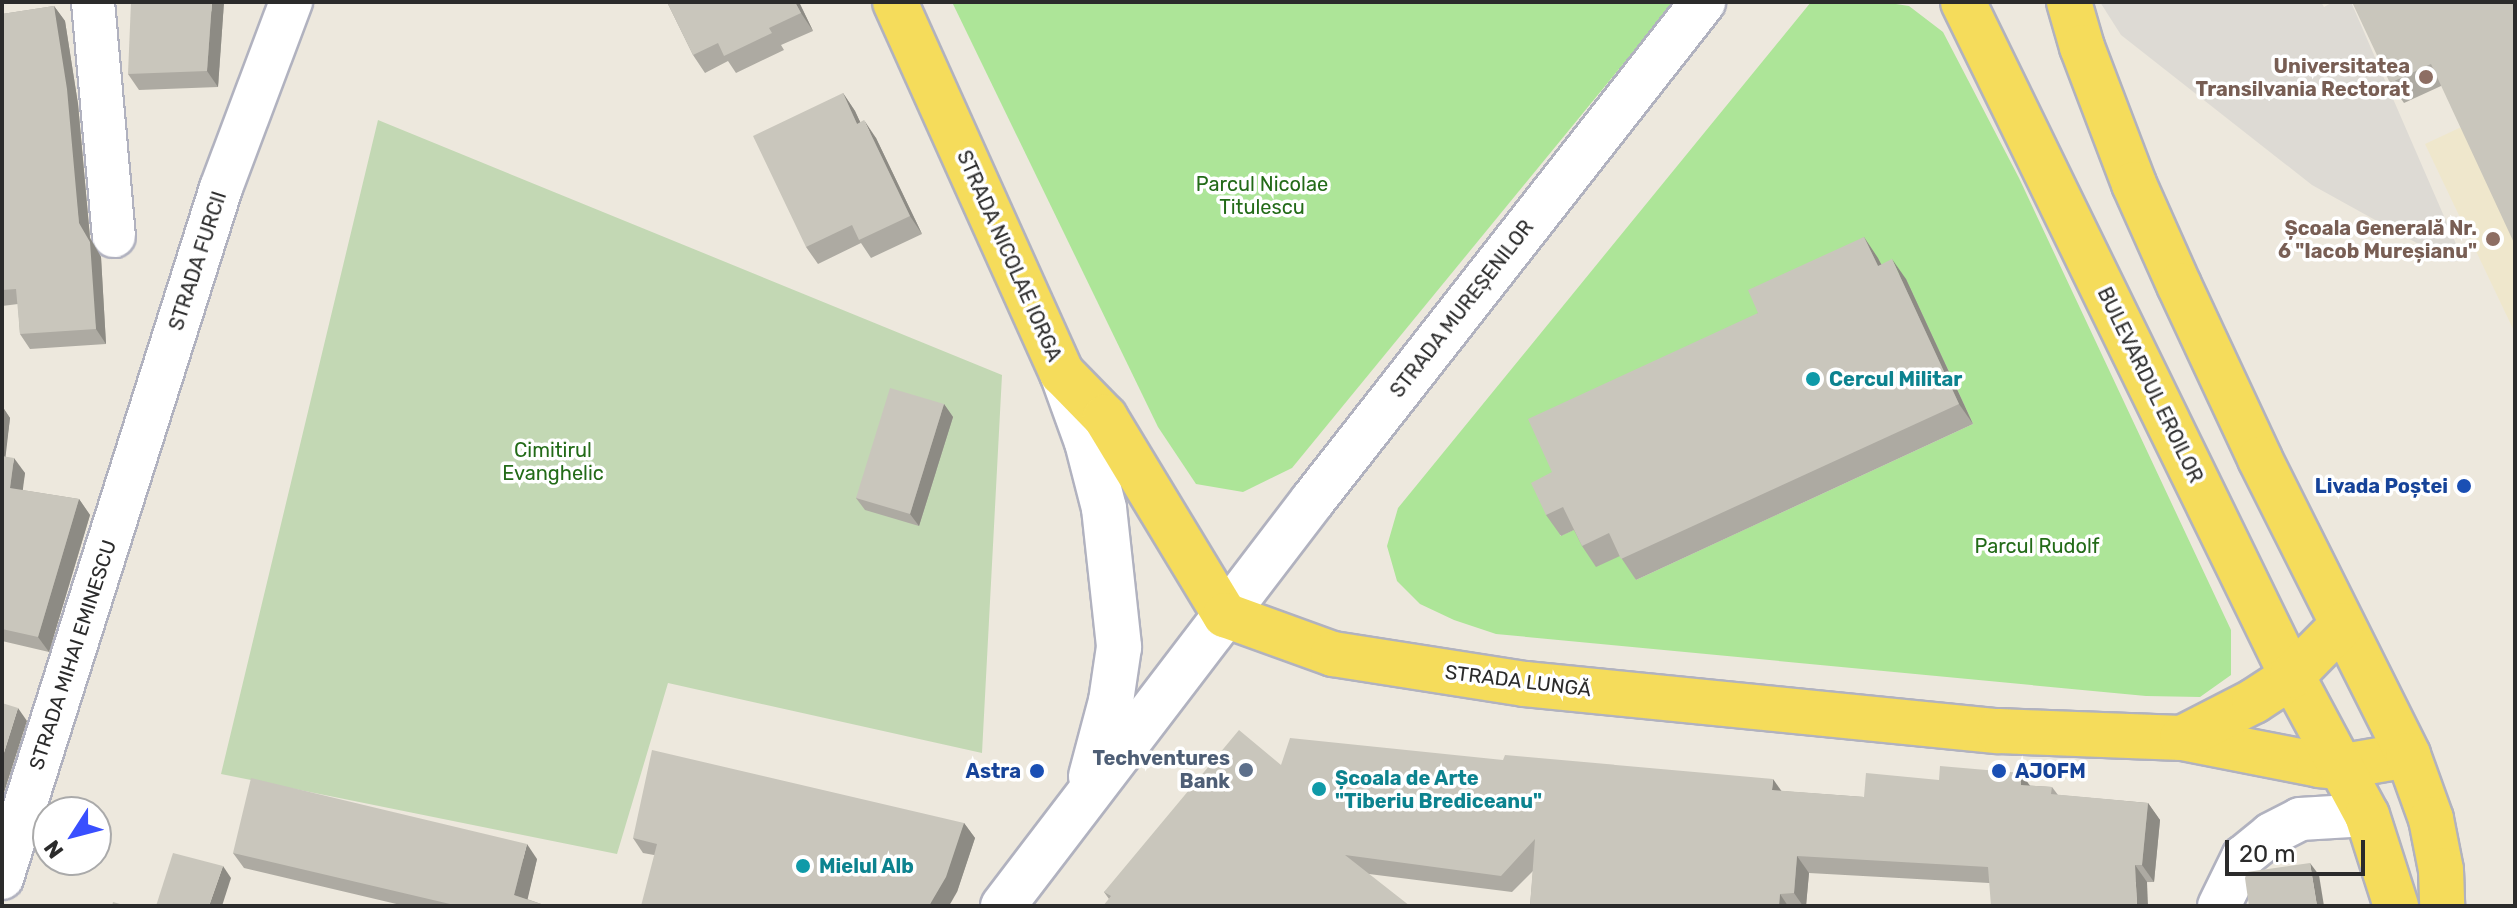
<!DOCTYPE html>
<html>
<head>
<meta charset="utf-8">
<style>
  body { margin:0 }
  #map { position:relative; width:2517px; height:908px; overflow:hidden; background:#ede8dd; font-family:Rubik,sans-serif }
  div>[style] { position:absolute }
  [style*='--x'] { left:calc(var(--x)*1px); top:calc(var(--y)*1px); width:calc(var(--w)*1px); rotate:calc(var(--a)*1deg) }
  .education>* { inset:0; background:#efe7cc }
  .green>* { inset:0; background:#ade598 }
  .cemetery>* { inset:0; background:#c3d8b4 }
  .plaza>* { inset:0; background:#dddad4 }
  .roads { filter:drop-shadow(2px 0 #b1b2bf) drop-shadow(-2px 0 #b1b2bf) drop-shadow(0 2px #b1b2bf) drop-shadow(0 -2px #b1b2bf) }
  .street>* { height:42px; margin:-21px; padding:0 21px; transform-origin:21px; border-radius:21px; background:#fff }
  .secondary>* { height:44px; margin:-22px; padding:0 22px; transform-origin:22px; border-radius:22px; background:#fff }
  .primary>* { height:44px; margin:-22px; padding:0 22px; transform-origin:22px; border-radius:22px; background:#f5dc5b }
  .wall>* { inset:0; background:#adaaa2 }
  .shaded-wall>* { inset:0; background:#8d8b84 }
  .building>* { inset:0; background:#c9c6bc }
  .dots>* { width:22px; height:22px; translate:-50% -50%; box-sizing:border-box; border:4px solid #fff; border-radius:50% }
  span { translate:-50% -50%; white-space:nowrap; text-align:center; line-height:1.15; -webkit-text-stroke:7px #fff; paint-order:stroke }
  .education-label { font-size:20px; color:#785e54; font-weight:700 }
  .right { translate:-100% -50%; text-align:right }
  .park-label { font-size:20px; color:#236b18 }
  .street-label { font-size:20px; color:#2b2b2b }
  .culture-label { font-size:20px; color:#0d838f; font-weight:700 }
  .left { translate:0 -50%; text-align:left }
  .transit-label { font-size:20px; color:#164399; font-weight:700 }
  .service-label { font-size:20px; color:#4e5e75; font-weight:700 }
  .frame { position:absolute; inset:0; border:4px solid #2b2b2b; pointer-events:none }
  .north { position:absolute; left:32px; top:796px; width:80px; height:80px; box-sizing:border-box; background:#fff; border:2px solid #aaa; border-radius:50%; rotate:234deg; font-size:22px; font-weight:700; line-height:32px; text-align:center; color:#2b2b2b }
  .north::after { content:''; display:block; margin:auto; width:28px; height:36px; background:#394fff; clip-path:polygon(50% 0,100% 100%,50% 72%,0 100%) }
  .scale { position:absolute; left:2225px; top:840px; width:140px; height:36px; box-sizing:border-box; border:4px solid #2b2b2b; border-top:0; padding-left:10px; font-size:24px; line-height:28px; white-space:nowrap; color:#2b2b2b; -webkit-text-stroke:6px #fff; paint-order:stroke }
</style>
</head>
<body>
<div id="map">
  <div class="education">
    <i style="clip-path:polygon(2515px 102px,2515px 333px,2425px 144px)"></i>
  </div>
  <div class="green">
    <i style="clip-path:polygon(952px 2px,1674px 2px,1292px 468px,1243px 492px,1196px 484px,1158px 427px)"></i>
    <i style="clip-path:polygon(evenodd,1811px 2px,1883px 2px,1909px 6px,1943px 32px,2019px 178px,2231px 630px,2231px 675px,2200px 697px,2146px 696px,1496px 634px,1454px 620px,1420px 604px,1397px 581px,1387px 546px,1398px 508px,1811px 2px,1906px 280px,1973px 424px,1636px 580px,1624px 554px,1578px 528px,1560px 536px,1567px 493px,1906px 280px)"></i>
  </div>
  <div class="cemetery">
    <i style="clip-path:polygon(378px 120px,1002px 375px,982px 753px,668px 683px,617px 854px,221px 774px)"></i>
  </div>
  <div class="plaza">
    <i style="clip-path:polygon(2100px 2px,2321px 2px,2324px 7px,2333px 2px,2351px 2px,2463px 260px,2451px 262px,2312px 185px,2121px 35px)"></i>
  </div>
  <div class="roads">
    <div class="street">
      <i style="--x:93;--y:2;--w:235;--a:84.9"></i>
      <i style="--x:2;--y:878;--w:724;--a:-72.39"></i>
      <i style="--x:221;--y:188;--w:199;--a:-69.4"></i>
      <i style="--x:2219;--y:906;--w:55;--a:-63.9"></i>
      <i style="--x:2243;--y:857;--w:36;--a:-39"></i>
      <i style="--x:2271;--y:834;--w:33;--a:-27"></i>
      <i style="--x:2300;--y:819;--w:67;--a:-3.4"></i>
    </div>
    <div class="secondary">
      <i style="--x:1062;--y:373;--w:73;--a:70.1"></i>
      <i style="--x:1087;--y:442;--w:68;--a:75.6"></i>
      <i style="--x:1104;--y:508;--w:140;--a:83.8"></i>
      <i style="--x:1119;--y:647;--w:55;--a:98.4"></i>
      <i style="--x:1111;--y:701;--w:78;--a:104.9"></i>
      <i style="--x:1003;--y:906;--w:511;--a:-52.64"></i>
      <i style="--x:1313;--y:500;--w:633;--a:-51.93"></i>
    </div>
    <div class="primary">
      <i style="--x:895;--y:2;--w:407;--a:65.8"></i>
      <i style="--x:1062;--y:373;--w:62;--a:45.7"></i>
      <i style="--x:1105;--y:417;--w:232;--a:58.8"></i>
      <i style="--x:1225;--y:615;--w:115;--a:19.9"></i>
      <i style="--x:1333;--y:654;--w:194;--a:8.9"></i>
      <i style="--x:1525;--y:684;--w:476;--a:5.7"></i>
      <i style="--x:1999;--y:731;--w:183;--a:2.2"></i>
      <i style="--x:2182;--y:738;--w:140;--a:11.1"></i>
      <i style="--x:2319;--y:765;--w:20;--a:6"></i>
      <i style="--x:2339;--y:767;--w:70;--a:-9.9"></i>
      <i style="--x:1963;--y:2;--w:750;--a:63.98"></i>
      <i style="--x:2292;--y:676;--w:158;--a:61.7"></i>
      <i style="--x:2367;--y:815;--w:96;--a:72.3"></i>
      <i style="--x:2069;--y:2;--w:47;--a:73.9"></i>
      <i style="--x:2082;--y:47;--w:147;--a:69.2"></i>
      <i style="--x:2134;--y:184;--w:111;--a:66"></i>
      <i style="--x:2179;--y:285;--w:192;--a:65"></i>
      <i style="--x:2260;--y:459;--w:331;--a:63.4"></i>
      <i style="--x:2408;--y:755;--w:68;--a:70.2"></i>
      <i style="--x:2431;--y:819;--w:52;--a:78.9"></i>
      <i style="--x:2441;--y:870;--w:36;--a:88"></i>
      <i style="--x:2182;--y:738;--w:81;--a:-27.2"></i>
      <i style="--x:2254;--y:701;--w:45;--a:-33.3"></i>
      <i style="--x:2292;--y:676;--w:71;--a:-45.6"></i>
    </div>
  </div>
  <div class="wall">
    <i style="clip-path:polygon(224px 2px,218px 87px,139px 90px,128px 74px)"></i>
    <i style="clip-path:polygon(667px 2px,799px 2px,813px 31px,781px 45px,784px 50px,736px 73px,728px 61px,705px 73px,693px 55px)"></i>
    <i style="clip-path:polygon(2515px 2px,2441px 86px,2404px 103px,2390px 83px)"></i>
    <i style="clip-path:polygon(54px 6px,65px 21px,78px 104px,90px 238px,101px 257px,106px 344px,30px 349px,20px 334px,18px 304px,2px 306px,2px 14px)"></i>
    <i style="clip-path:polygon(843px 93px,855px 111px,860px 122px,876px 138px,922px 234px,871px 258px,861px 243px,818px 264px,806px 247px)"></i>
    <i style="clip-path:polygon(1864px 237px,1881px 264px,1906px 279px,1973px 424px,1636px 580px,1620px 556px,1596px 567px,1582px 546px,1574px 530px,1561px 536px,1546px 515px,1552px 472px,1758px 313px)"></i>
    <i style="clip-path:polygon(944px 404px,953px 417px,919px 526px,865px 510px,856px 498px)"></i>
    <i style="clip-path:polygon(2px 406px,10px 418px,5px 456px,25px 473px,22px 490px,79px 499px,90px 515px,49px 652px,2px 641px)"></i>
    <i style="clip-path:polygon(1281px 765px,1781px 791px,1864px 797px,1939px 780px,2052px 787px,2058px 795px,2148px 803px,2160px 820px,2154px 882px,1989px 883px,1809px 873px,1806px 906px,1530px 906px,1533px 871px,1512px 892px,1369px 874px,1109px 899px,1104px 892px)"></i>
    <i style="clip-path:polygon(964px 823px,975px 838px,957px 892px,654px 855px,643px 853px,633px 838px)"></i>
    <i style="clip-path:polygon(233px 853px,537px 859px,527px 899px,547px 906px,405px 906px,244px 868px)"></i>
  </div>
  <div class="shaded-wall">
    <i style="clip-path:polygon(212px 2px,224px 2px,218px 87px,207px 71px)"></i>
    <i style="clip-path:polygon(795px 2px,799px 2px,813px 31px,801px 13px)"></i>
    <i style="clip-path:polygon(54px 6px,65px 21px,78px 104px,90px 238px,101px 257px,106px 344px,96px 329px,79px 223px)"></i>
    <i style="clip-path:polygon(843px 93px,855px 111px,869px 141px,857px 124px)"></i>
    <i style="clip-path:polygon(864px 120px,876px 138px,922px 234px,910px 216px)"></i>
    <i style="clip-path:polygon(1864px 237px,1878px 258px,1892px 286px,1878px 266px)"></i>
    <i style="clip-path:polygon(1892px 259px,1906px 279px,1973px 424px,1959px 404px)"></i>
    <i style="clip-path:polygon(944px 404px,953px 417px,919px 526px,910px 514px)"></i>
    <i style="clip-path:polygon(2px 406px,10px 418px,4px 470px,2px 467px)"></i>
    <i style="clip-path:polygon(14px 458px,25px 473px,21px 504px,10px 488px)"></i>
    <i style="clip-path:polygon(79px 499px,90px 515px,49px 652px,38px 637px)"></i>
    <i style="clip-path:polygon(18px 708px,27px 721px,2px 799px,2px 759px)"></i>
    <i style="clip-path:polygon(2021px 773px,2033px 790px,2021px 785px)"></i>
    <i style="clip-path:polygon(1773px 779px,1785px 796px,1772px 790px)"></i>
    <i style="clip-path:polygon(2148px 803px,2160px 820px,2154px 882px,2142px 865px)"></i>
    <i style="clip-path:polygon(964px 823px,975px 838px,957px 892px,949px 906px,929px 906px)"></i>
    <i style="clip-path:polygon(527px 844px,537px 859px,526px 906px,514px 895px)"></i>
    <i style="clip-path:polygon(1797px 856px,1809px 873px,1806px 906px,1803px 906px,1794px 893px)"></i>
    <i style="clip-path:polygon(2310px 863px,2319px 875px,2324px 906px,2317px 906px)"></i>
    <i style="clip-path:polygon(2135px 865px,2147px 882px,2148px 906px,2137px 906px)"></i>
    <i style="clip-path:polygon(223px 866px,231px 878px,222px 906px,209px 906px)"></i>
    <i style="clip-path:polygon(1780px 894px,1788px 906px,1779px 906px)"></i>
  </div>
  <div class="building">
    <i style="clip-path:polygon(131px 2px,212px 2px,207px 71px,128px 74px)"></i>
    <i style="clip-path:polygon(667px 2px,795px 2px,801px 13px,769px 28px,772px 33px,724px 56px,718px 43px,693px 55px)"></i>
    <i style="clip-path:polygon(2352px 2px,2515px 2px,2515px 245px,2431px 64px,2390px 83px)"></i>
    <i style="clip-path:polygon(54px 6px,67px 89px,79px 223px,90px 242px,96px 329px,20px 334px,16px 289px,2px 290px,2px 14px)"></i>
    <i style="clip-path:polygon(843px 93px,857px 124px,864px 120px,910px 216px,859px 240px,852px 225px,806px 247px,753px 136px)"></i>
    <i style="clip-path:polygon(1864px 237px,1878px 266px,1892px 259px,1959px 404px,1621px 559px,1609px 533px,1582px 546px,1563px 507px,1546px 515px,1531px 483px,1552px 472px,1528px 419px,1758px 313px,1748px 290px)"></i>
    <i style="clip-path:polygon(890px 388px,944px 404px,910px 514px,856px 498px)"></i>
    <i style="clip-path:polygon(2px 456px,14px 458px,10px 488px,79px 499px,38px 637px,2px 629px)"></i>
    <i style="clip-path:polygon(2px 703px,18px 708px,2px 759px)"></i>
    <i style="clip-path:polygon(1239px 730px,1281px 765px,1290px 738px,1503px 760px,1505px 755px,1773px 779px,1772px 790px,1864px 797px,1866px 773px,1939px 780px,1940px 766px,2021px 773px,2021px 785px,2052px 787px,2051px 794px,2148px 803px,2142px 865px,2135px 865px,2137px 906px,1991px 906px,1988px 867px,1797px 856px,1794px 893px,1780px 894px,1779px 906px,1530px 906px,1535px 839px,1501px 876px,1345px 855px,1410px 906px,1103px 906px,1111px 896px,1104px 892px)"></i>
    <i style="clip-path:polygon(652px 750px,964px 823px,946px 877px,929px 906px,641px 906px,657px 844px,633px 838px)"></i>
    <i style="clip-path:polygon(251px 778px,527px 844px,514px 895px,547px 906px,450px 906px,450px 904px,233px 853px)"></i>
    <i style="clip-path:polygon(173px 853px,223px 866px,209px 906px,156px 906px)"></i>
    <i style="clip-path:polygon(2310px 863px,2317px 906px,2249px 906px,2245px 878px,2247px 872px)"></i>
    <i style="clip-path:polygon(113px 902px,127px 906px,112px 906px)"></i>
  </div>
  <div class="dots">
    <i style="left:2426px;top:77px;background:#8d6e63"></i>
    <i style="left:2493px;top:239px;background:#8d6e63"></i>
    <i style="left:1813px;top:379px;background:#0f9aa8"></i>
    <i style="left:2464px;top:486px;background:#1a4fb4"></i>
    <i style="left:1246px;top:770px;background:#5c6f8a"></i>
    <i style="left:1037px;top:771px;background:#1a4fb4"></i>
    <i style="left:1999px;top:771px;background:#1a4fb4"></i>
    <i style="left:1319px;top:789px;background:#0f9aa8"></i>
    <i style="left:803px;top:866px;background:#0f9aa8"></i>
  </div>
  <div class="education-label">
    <span class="right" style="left:2410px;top:78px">Universitatea<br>Transilvania Rectorat</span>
    <span class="right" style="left:2477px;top:240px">Școala Generală Nr.<br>6 "Iacob Mureșianu"</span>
  </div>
  <div class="park-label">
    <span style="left:1262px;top:196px">Parcul Nicolae<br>Titulescu</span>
    <span style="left:553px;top:462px">Cimitirul<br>Evanghelic</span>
    <span style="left:2037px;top:546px">Parcul Rudolf</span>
  </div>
  <div class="street-label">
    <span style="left:1009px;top:256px;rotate:66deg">STRADA NICOLAE IORGA</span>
    <span style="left:198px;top:261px;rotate:-72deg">STRADA FURCII</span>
    <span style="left:1462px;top:309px;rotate:-52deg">STRADA MUREȘENILOR</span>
    <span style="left:2150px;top:385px;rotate:64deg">BULEVARDUL EROILOR</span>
    <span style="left:73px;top:655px;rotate:-72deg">STRADA MIHAI EMINESCU</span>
    <span style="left:1518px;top:681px;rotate:7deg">STRADA LUNGĂ</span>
  </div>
  <div class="culture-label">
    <span class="left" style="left:1829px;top:379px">Cercul Militar</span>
    <span class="left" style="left:1335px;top:790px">Școala de Arte<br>"Tiberiu Brediceanu"</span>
    <span class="left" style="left:819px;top:866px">Mielul Alb</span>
  </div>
  <div class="transit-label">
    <span class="right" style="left:2448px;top:486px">Livada Poștei</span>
    <span class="right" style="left:1021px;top:771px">Astra</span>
    <span class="left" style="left:2015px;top:771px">AJOFM</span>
  </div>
  <div class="service-label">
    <span class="right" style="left:1230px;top:770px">Techventures<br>Bank</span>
  </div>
  <div class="frame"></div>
  <div class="north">N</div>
  <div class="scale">20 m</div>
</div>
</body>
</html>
